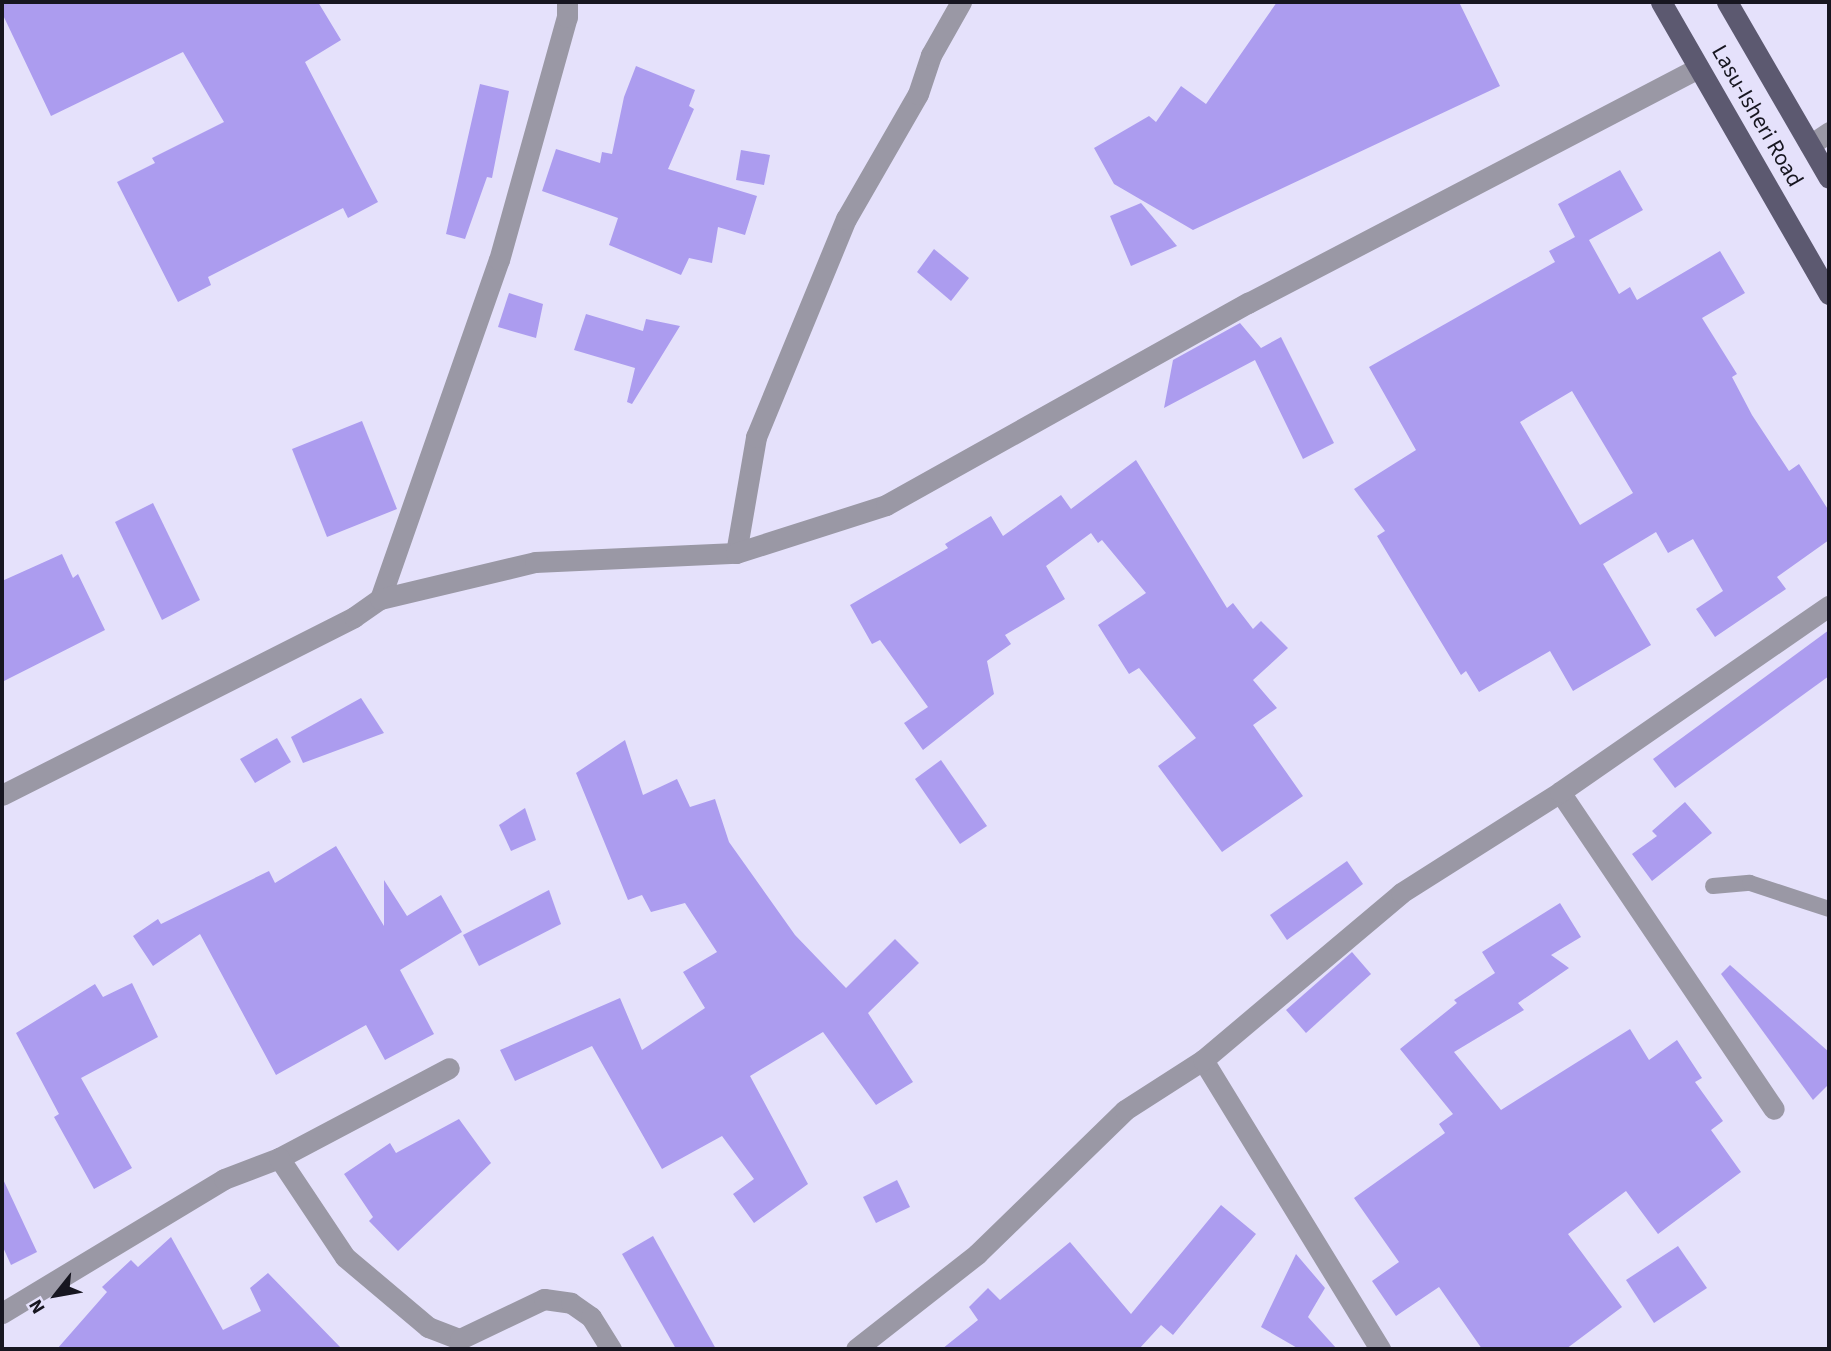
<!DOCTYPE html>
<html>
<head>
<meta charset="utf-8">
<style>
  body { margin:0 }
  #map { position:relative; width:1831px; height:1351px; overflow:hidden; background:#e5e1fb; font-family:"Source Sans 3",sans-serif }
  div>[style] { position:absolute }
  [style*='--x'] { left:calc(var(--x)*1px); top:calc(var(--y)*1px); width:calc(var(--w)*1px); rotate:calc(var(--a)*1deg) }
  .building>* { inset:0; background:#ac9cef }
  .lane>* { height:16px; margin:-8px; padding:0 8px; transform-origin:8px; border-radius:8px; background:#9a98a5 }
  .street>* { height:21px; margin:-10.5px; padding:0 10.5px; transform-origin:10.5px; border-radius:10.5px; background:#9a98a5 }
  .primary>* { height:21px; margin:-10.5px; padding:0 10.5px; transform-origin:10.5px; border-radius:10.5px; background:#5c5970 }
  span { translate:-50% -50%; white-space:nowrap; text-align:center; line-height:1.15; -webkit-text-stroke:6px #e5e1fb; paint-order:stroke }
  .street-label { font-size:23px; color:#171620 }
  .frame { position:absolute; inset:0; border:4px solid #171620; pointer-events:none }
  .north { position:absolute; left:21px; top:1260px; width:70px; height:70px; -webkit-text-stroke:5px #e5e1fb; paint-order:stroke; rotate:239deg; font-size:19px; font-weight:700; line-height:28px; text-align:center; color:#171620 }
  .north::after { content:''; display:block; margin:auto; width:24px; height:32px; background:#171620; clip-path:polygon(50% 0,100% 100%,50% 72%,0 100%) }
</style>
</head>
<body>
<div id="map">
  <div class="building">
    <i style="clip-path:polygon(2px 2px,318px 2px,341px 40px,305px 62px,378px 202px,348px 218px,343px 208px,208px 277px,211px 285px,178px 302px,117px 182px,155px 163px,152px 158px,224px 122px,183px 52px,51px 116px,2px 13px)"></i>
    <i style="clip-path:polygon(1277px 2px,1459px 2px,1500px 86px,1193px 230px,1114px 184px,1094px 148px,1149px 116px,1156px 122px,1181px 86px,1206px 104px)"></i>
    <i style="clip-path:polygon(636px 66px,695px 90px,689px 106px,694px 109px,668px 169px,757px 196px,745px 235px,718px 227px,712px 263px,689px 258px,681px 275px,609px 245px,618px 218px,542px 191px,556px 149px,600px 163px,602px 152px,612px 154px,624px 97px)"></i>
    <i style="clip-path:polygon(480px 84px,509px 91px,492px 178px,487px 177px,465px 239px,446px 234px)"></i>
    <i style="clip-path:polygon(741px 150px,770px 155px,764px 185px,736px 180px)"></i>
    <i style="clip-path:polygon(evenodd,1620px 170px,1643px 210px,1589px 240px,1619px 294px,1630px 287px,1637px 300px,1720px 251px,1745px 293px,1702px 318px,1737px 374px,1732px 377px,1752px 415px,1789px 471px,1799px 464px,1829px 511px,1829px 540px,1777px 577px,1786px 589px,1715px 637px,1696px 609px,1723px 591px,1693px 539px,1668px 553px,1656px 532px,1603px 564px,1651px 645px,1573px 691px,1550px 651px,1479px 692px,1466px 671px,1461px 675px,1377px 536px,1385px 531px,1354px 489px,1416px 450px,1369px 367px,1555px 262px,1549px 251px,1575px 237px,1558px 204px,1620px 170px,1572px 391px,1633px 493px,1580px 525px,1520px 422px,1572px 391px)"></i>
    <i style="clip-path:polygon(1141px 203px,1177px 246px,1131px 266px,1110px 216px)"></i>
    <i style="clip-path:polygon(934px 249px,969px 278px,951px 301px,917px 272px)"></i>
    <i style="clip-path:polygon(509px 293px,543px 304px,536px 338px,498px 327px)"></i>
    <i style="clip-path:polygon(586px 314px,643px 331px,646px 319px,680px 326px,632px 404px,627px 402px,635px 368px,574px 350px)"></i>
    <i style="clip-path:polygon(1240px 323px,1261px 348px,1281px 337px,1334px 443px,1303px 459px,1255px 360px,1164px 408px,1173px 360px)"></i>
    <i style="clip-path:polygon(362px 421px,397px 509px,327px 537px,292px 449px)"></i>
    <i style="clip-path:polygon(1136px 460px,1227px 608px,1233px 603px,1253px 629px,1261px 621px,1288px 648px,1253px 680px,1277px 708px,1253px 725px,1303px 796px,1222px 852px,1158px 766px,1196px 738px,1139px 668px,1129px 674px,1098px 625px,1146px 593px,1102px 540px,1098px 543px,1091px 533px,1046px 566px,1065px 599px,1005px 635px,1011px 644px,987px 661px,994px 694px,923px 750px,904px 723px,928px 707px,880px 640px,872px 644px,850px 605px,948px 548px,945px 544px,991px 516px,1003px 536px,1061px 495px,1071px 509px)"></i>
    <i style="clip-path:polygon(153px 503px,200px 600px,162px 620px,115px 522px)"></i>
    <i style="clip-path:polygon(62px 554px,73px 578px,78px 574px,105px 630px,2px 682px,2px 581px)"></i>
    <i style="clip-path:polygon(1829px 630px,1829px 676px,1675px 788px,1653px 759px)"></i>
    <i style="clip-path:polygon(361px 698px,384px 733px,303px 763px,291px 737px)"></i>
    <i style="clip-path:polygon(277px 738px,291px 762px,255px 783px,240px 759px)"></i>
    <i style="clip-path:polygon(625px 740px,643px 795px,677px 779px,690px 807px,715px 799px,729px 842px,795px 935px,846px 988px,895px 939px,919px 963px,868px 1013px,913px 1082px,876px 1105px,823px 1032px,750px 1076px,808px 1184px,754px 1223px,733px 1194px,754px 1179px,722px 1136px,662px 1169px,592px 1046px,515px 1081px,500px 1050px,620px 998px,642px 1050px,705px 1008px,683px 972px,717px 952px,685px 903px,651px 912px,642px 895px,628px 900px,576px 773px)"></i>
    <i style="clip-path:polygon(941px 760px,987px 826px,960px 844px,915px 779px)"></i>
    <i style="clip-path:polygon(1685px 802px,1712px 833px,1652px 881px,1632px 854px,1657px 836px,1652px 831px)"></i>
    <i style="clip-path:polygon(525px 808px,536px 840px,511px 851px,499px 825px)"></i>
    <i style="clip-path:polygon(336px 846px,384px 926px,384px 880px,407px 916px,441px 895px,462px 932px,400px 970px,434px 1034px,385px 1060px,366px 1025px,276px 1075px,200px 934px,153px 966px,133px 936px,158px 919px,161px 924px,269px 871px,275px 883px)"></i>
    <i style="clip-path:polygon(1347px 861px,1363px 884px,1287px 940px,1270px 915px)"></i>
    <i style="clip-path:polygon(549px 890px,561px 924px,479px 966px,463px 935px)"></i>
    <i style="clip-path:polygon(1560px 903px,1581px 937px,1551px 955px,1569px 968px,1518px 1003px,1524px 1010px,1454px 1052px,1501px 1110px,1630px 1029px,1649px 1060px,1677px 1040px,1702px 1078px,1695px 1082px,1723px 1121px,1711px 1130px,1741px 1172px,1658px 1234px,1626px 1191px,1568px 1234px,1622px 1307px,1566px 1349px,1482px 1349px,1439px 1287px,1396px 1316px,1372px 1281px,1399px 1262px,1354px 1198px,1445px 1133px,1439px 1124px,1453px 1114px,1400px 1049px,1457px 1003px,1454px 1000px,1495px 973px,1482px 952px)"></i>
    <i style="clip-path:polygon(1352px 952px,1371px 974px,1306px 1033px,1286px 1010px)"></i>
    <i style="clip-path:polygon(1730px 965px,1829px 1052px,1829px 1084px,1813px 1100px,1721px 974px)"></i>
    <i style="clip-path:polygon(132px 983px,158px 1037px,81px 1078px,132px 1168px,94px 1189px,54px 1117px,59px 1114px,16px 1033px,95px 984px,103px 997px)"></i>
    <i style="clip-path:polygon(459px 1119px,491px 1163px,398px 1251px,369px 1221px,373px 1217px,344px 1174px,390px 1143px,396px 1153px)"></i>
    <i style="clip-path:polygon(2px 1177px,37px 1252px,11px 1265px,2px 1245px)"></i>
    <i style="clip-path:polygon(897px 1180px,910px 1207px,876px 1223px,863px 1197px)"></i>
    <i style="clip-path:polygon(1221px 1205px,1256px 1234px,1173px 1335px,1161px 1325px,1139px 1349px,942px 1349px,978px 1320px,969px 1307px,988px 1288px,1000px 1300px,1070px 1242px,1131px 1314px)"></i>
    <i style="clip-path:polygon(653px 1236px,716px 1349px,676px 1349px,622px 1254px)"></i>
    <i style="clip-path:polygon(171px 1237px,223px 1330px,261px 1311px,250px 1288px,268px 1273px,342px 1349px,57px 1349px,107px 1292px,102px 1287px,131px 1260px,138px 1267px)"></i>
    <i style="clip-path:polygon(1678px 1246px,1707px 1288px,1654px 1323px,1626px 1280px)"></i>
    <i style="clip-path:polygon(1296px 1254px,1325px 1288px,1308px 1317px,1337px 1349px,1299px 1349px,1261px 1327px)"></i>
  </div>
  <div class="lane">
    <i style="--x:1713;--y:886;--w:37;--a:-5"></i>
    <i style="--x:1750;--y:883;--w:83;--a:18.2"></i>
  </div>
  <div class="street">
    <i style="--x:1810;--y:145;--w:23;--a:-34"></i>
    <i style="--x:736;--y:553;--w:118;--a:-80.2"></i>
    <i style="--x:756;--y:437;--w:236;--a:-67.6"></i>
    <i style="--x:846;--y:219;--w:144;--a:-60.1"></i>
    <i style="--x:918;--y:94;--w:41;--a:-71.6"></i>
    <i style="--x:931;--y:55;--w:61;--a:-60.5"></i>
    <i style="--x:380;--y:599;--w:359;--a:-70.7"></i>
    <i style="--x:499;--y:260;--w:252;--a:-74.4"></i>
    <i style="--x:567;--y:17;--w:15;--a:-90"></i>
    <i style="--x:1560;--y:792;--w:382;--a:56"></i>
    <i style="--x:2;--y:795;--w:394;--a:-26.8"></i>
    <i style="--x:354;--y:617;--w:32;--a:-35"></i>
    <i style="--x:380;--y:599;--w:159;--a:-13.4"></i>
    <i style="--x:535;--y:562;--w:201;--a:-2.6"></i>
    <i style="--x:736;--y:553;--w:157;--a:-17.7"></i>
    <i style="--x:886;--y:505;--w:415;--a:-29.2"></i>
    <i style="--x:1248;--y:303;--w:508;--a:-27.57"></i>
    <i style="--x:1203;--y:1060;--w:339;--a:58.5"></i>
    <i style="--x:279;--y:1158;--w:192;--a:-27.9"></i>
    <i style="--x:2;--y:1313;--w:259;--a:-31.1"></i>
    <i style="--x:224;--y:1179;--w:59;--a:-20.9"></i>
    <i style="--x:279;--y:1158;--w:119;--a:56.3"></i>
    <i style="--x:345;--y:1257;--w:109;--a:40.1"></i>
    <i style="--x:428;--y:1327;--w:34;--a:21"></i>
    <i style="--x:460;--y:1339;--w:93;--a:-25.5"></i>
    <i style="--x:544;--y:1299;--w:27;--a:8"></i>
    <i style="--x:571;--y:1303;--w:24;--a:35"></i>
    <i style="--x:591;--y:1317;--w:38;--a:58"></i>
    <i style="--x:856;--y:1349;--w:154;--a:-38.1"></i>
    <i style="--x:977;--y:1254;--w:206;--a:-44.2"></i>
    <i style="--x:1125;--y:1110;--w:93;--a:-32.7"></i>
    <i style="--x:1203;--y:1060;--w:259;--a:-40.1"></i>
    <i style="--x:1401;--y:893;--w:188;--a:-32.4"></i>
    <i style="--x:1560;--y:792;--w:327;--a:-34.7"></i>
  </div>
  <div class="primary">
    <i style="--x:1661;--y:2;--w:337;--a:60.1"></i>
    <i style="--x:1727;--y:2;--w:203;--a:59.9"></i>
  </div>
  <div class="street-label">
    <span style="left:1757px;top:116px;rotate:60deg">Lasu-Isheri Road</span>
  </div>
  <div class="frame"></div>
  <div class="north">N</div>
</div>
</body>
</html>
